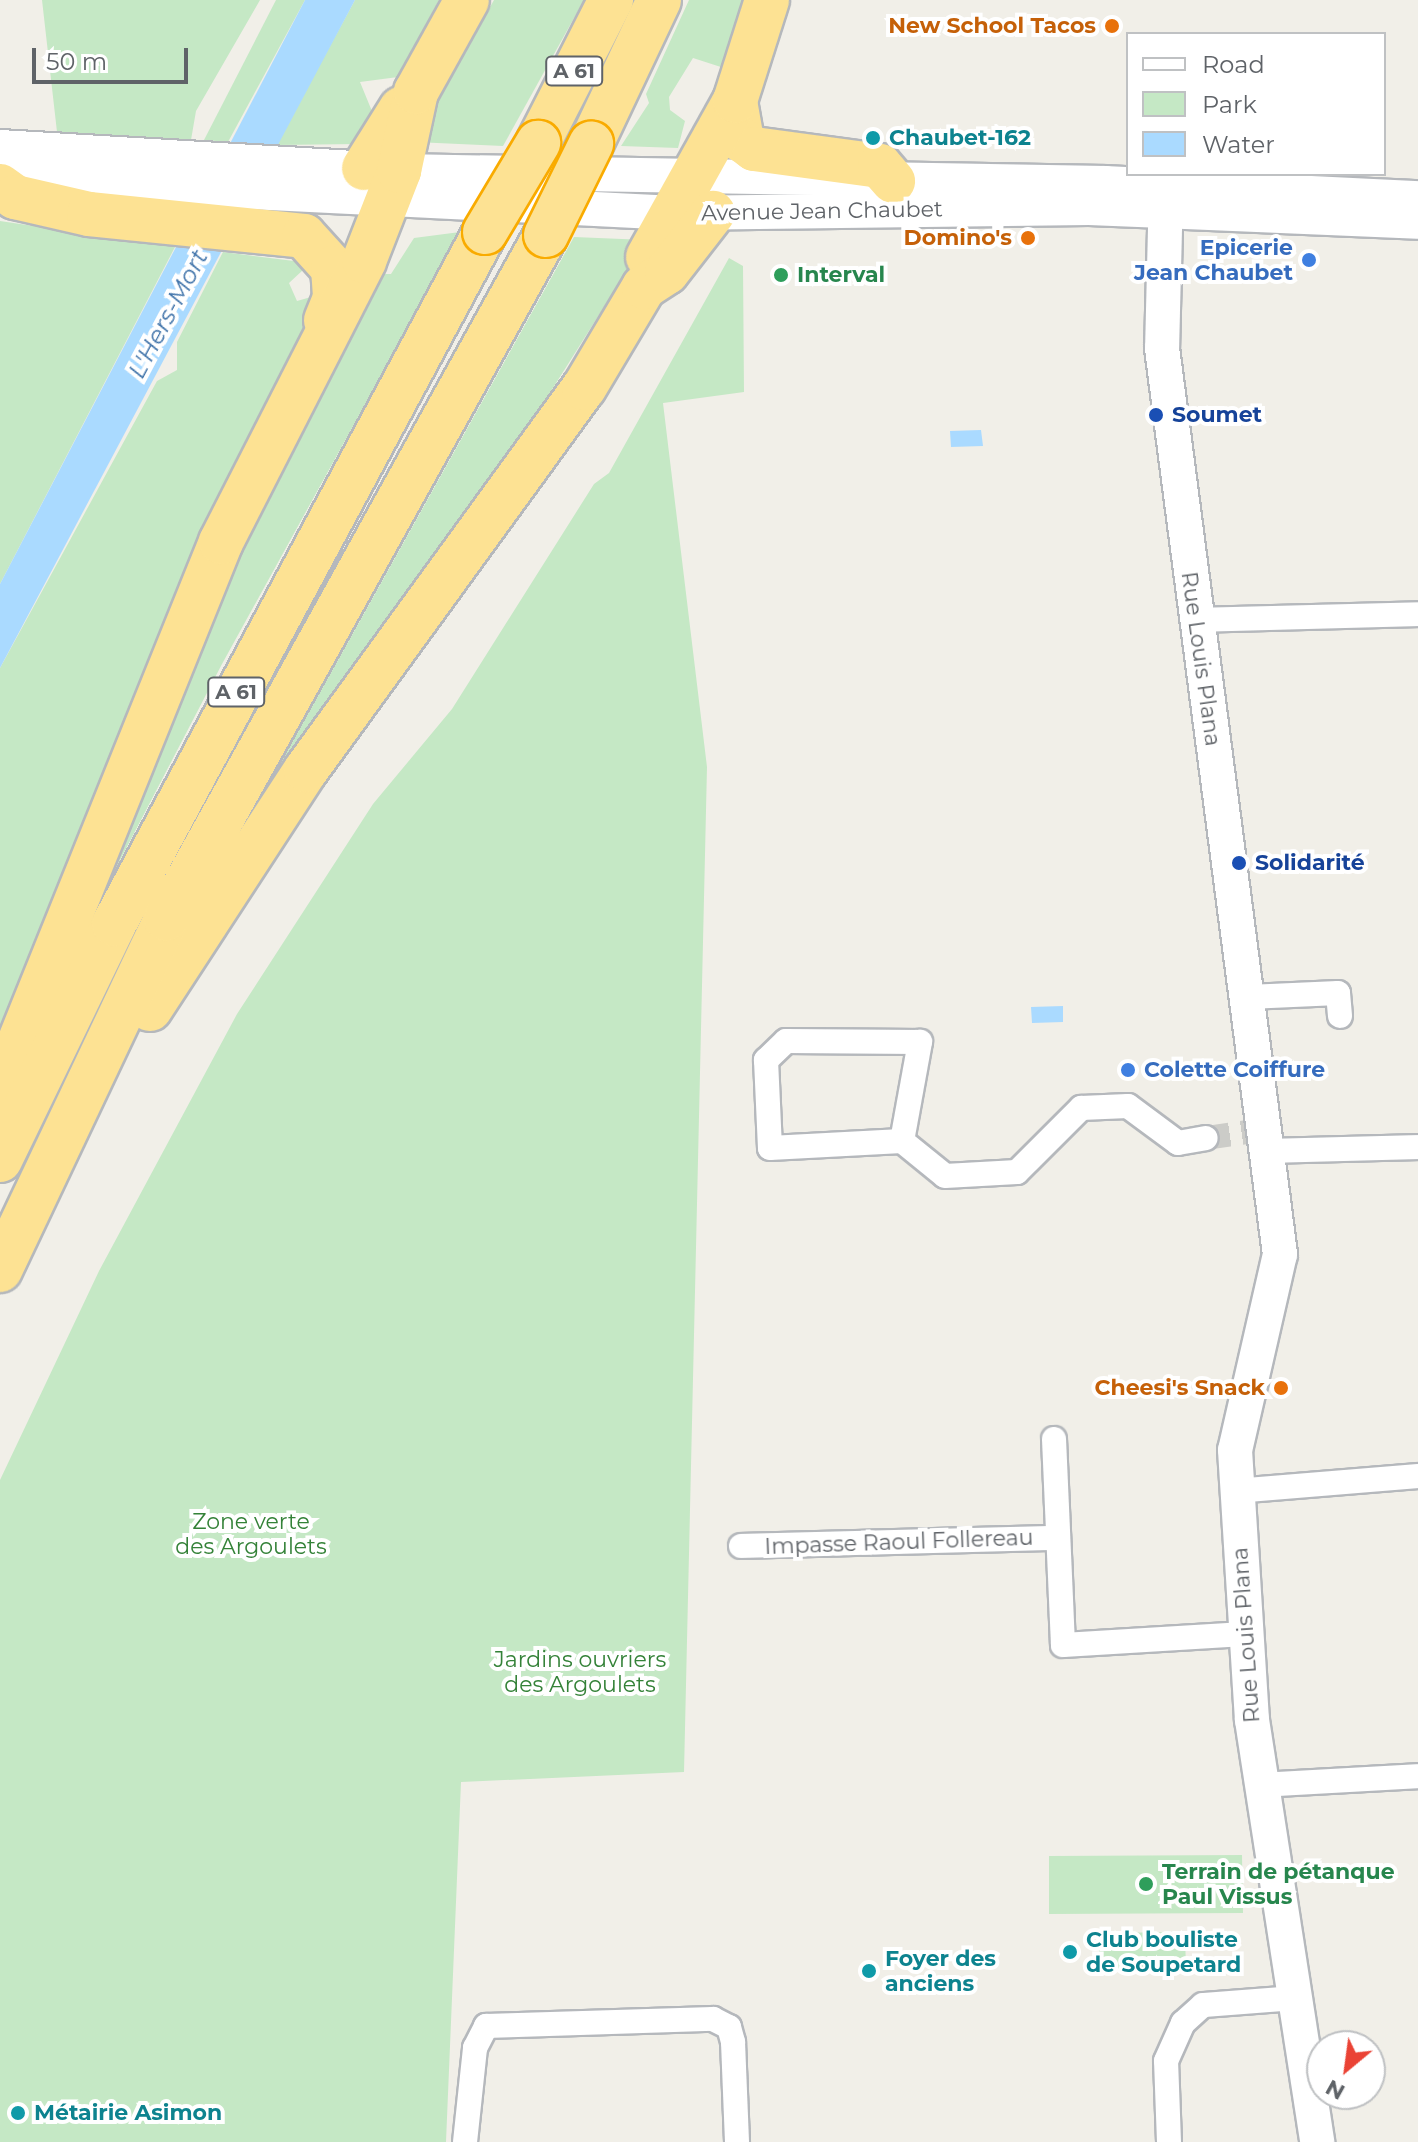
<!DOCTYPE html>
<html>
<head>
<meta charset="utf-8">
<style>
  body { margin:0 }
  #map { position:relative; width:1418px; height:2142px; overflow:hidden; background:#f1efe8; font-family:Montserrat,sans-serif }
  div>[style] { position:absolute }
  [style*='--x'] { left:calc(var(--x)*1px); top:calc(var(--y)*1px); width:calc(var(--w)*1px); rotate:calc(var(--a)*1deg) }
  .green>* { inset:0; background:#c5e8c5 }
  .water>* { inset:0; background:#aadaff }
  .street-tunnel>* { height:24px; margin-top:-12px; transform-origin:0; background:repeating-linear-gradient(90deg,#ccccc8 0 24px,transparent 0 36px) }
  .roads { filter:drop-shadow(2px 0 #b5b8bc) drop-shadow(-2px 0 #b5b8bc) drop-shadow(0 2px #b5b8bc) drop-shadow(0 -2px #b5b8bc) }
  .street>* { height:24px; margin:-12px; padding:0 12px; transform-origin:12px; border-radius:12px; background:#fff }
  .secondary>* { height:34px; margin:-17px; padding:0 17px; transform-origin:17px; border-radius:17px; background:#fff }
  .highway>* { height:44px; margin:-22px; padding:0 22px; transform-origin:22px; border-radius:22px; background:#fde293 }
  .bridges { filter:drop-shadow(2px 0 #f9ab00) drop-shadow(-2px 0 #f9ab00) drop-shadow(0 2px #f9ab00) drop-shadow(0 -2px #f9ab00) }
  .highway-bridge>* { height:44px; margin:-22px; padding:0 22px; transform-origin:22px; border-radius:22px; background:#fde293 }
  .dots>* { width:22px; height:22px; translate:-50% -50%; box-sizing:border-box; border:4px solid #fff; border-radius:50% }
  span { translate:-50% -50%; white-space:nowrap; text-align:center; line-height:1.15; -webkit-text-stroke:8px #fff; paint-order:stroke }
  .shield-label span { padding:2px 6px; background:#fff; border:2px solid; border-radius:6px; -webkit-text-stroke-width:0 }
  .shield-label { font-size:20px; color:#5f6368; font-weight:700 }
  .food-label { font-size:22px; color:#c56008; font-weight:700 }
  .right { translate:-100% -50%; text-align:right }
  .culture-label { font-size:22px; color:#0d838f; font-weight:700 }
  .left { translate:0 -50%; text-align:left }
  .street-label { font-size:22px; color:#5f6368 }
  .shop-label { font-size:22px; color:#366cbe; font-weight:700 }
  .leisure-label { font-size:22px; color:#27864d; font-weight:700 }
  .transit-label { font-size:22px; color:#164399; font-weight:700 }
  .park-label { font-size:22px; color:#348238 }
  .water-label { font-size:24px; color:#4174aa; font-style:italic }
  .legend { position:absolute; left:1126px; top:32px; width:260px; height:144px; box-sizing:border-box; background:#fff; border:2px solid #bfc1c3; margin:0; padding:10px 14px; list-style:none; font-size:24px; color:#5f6368 }
  .legend li { display:flex; align-items:center; gap:16px; height:40px }
  .legend b { width:40px; border:2px solid #bfc1c3 }
  .north { position:absolute; left:1306px; top:2030px; width:80px; height:80px; box-sizing:border-box; background:#fff; border:2px solid #bfc1c3; border-radius:50%; rotate:209deg; font-size:22px; font-weight:700; line-height:32px; text-align:center; color:#5f6368 }
  .north::after { content:''; display:block; margin:auto; width:28px; height:36px; background:#ea4335; clip-path:polygon(50% 0,100% 100%,50% 72%,0 100%) }
  .scale { position:absolute; left:32px; top:48px; width:156px; height:36px; box-sizing:border-box; border:4px solid #5f6368; border-top:0; padding-left:10px; font-size:24px; line-height:28px; white-space:nowrap; color:#5f6368; -webkit-text-stroke:6px #fff; paint-order:stroke }
</style>
</head>
<body>
<div id="map">
  <div class="green">
    <i style="clip-path:polygon(42px 0,260px 0,196px 111px,191px 140px,57px 132px)"></i>
    <i style="clip-path:polygon(276px 0,305px 0,228px 142px,204px 140px)"></i>
    <i style="clip-path:polygon(355px 0,439px 0,398px 77px,360px 82px,376px 121px,358px 144px,276px 145px)"></i>
    <i style="clip-path:polygon(494px 0,584px 0,503px 146px,415px 142px)"></i>
    <i style="clip-path:polygon(689px 0,746px 0,724px 68px,693px 58px,669px 97px,670px 110px,685px 121px,678px 148px,621px 146px,649px 103px,646px 94px)"></i>
    <i style="clip-path:polygon(0 221px,175px 247px,0 584px)"></i>
    <i style="clip-path:polygon(460px 232px,222px 664px,77px 943px,249px 527px,380px 274px,391px 274px,414px 238px)"></i>
    <i style="clip-path:polygon(574px 237px,646px 240px,514px 450px,246px 825px)"></i>
    <i style="clip-path:polygon(223px 252px,294px 261px,303px 270px,289px 283px,297px 301px,311px 297px,319px 304px,0 1054px,0 668px,157px 381px,177px 370px,177px 342px)"></i>
    <i style="clip-path:polygon(729px 258px,743px 266px,744px 392px,663px 403px,707px 767px,684px 1772px,461px 1782px,446px 2142px,0 2142px,0 1480px,99px 1271px,237px 1014px,373px 804px,452px 709px,594px 484px,609px 473px)"></i>
    <i style="clip-path:polygon(1242px 1855px,1243px 1913px,1049px 1914px,1049px 1856px)"></i>
    <i style="clip-path:polygon(1185px 1932px,1186px 1972px,1099px 1972px,1099px 1933px)"></i>
  </div>
  <div class="water">
    <i style="clip-path:polygon(305px 0,355px 0,0 668px,0 584px)"></i>
    <i style="clip-path:polygon(981px 430px,983px 446px,951px 447px,950px 431px)"></i>
    <i style="clip-path:polygon(1063px 1006px,1063px 1022px,1032px 1023px,1031px 1007px)"></i>
  </div>
  <div class="street-tunnel">
    <i style="--x:1206;--y:1138;--w:41;--a:-8.3"></i>
  </div>
  <div class="roads">
    <div class="street">
      <i style="--x:1196;--y:620;--w:222;--a:-1.5"></i>
      <i style="--x:1248;--y:997;--w:90;--a:-2.5"></i>
      <i style="--x:1338;--y:993;--w:23;--a:85"></i>
      <i style="--x:902;--y:1141;--w:101;--a:-79.7"></i>
      <i style="--x:920;--y:1042;--w:134;--a:-179.6"></i>
      <i style="--x:786;--y:1041;--w:28;--a:136"></i>
      <i style="--x:766;--y:1060;--w:88;--a:87.4"></i>
      <i style="--x:770;--y:1148;--w:132;--a:-3"></i>
      <i style="--x:902;--y:1141;--w:55;--a:39.1"></i>
      <i style="--x:945;--y:1176;--w:72;--a:-3.2"></i>
      <i style="--x:1017;--y:1172;--w:91;--a:-45"></i>
      <i style="--x:1081;--y:1108;--w:47;--a:-2.4"></i>
      <i style="--x:1128;--y:1106;--w:62;--a:36.5"></i>
      <i style="--x:1178;--y:1143;--w:28;--a:-10"></i>
      <i style="--x:1269;--y:1151;--w:149;--a:-1.5"></i>
      <i style="--x:1054;--y:1439;--w:206;--a:87.5"></i>
      <i style="--x:1063;--y:1645;--w:182;--a:-3.5"></i>
      <i style="--x:1235;--y:1491;--w:184;--a:-4.7"></i>
      <i style="--x:741;--y:1546;--w:316;--a:-1.5"></i>
      <i style="--x:1258;--y:1785;--w:160;--a:-3.2"></i>
      <i style="--x:465;--y:2142;--w:95;--a:-83.9"></i>
      <i style="--x:475;--y:2048;--w:25;--a:-63"></i>
      <i style="--x:486;--y:2026;--w:227;--a:-1.8"></i>
      <i style="--x:713;--y:2019;--w:18;--a:27"></i>
      <i style="--x:729;--y:2027;--w:16;--a:75"></i>
      <i style="--x:733;--y:2042;--w:100;--a:87.7"></i>
      <i style="--x:1169;--y:2142;--w:81;--a:-92.1"></i>
      <i style="--x:1166;--y:2061;--w:42;--a:-65.9"></i>
      <i style="--x:1183;--y:2023;--w:27;--a:-42"></i>
      <i style="--x:1203;--y:2005;--w:90;--a:-4.4"></i>
    </div>
    <div class="secondary">
      <i style="--x:0;--y:147;--w:400;--a:3.4"></i>
      <i style="--x:399;--y:171;--w:707;--a:0.97"></i>
      <i style="--x:1106;--y:183;--w:312;--a:2.8"></i>
      <i style="--x:8;--y:180;--w:668;--a:2.83"></i>
      <i style="--x:675;--y:213;--w:414;--a:-0.7"></i>
      <i style="--x:1089;--y:208;--w:329;--a:2.4"></i>
      <i style="--x:1166;--y:188;--w:160;--a:91.4"></i>
      <i style="--x:1162;--y:348;--w:914;--a:82.58"></i>
      <i style="--x:1280;--y:1254;--w:201;--a:102.9"></i>
      <i style="--x:1235;--y:1450;--w:271;--a:86.4"></i>
      <i style="--x:1252;--y:1720;--w:427;--a:81.2"></i>
    </div>
    <div class="highway">
      <i style="--x:735;--y:101;--w:40;--a:80"></i>
      <i style="--x:742;--y:140;--w:15;--a:37"></i>
      <i style="--x:754;--y:149;--w:127;--a:7.7"></i>
      <i style="--x:880;--y:166;--w:20;--a:49"></i>
      <i style="--x:538;--y:143;--w:161;--a:-63"></i>
      <i style="--x:591;--y:144;--w:159;--a:-64.7"></i>
      <i style="--x:364;--y:168;--w:70;--a:-57.9"></i>
      <i style="--x:0;--y:186;--w:19;--a:36"></i>
      <i style="--x:15;--y:197;--w:76;--a:12.9"></i>
      <i style="--x:89;--y:214;--w:216;--a:5.8"></i>
      <i style="--x:304;--y:236;--w:43;--a:47.8"></i>
      <i style="--x:333;--y:268;--w:30;--a:86"></i>
      <i style="--x:335;--y:298;--w:24;--a:112"></i>
      <i style="--x:648;--y:257;--w:179;--a:-60.9"></i>
      <i style="--x:735;--y:101;--w:106;--a:-72.4"></i>
      <i style="--x:150;--y:1009;--w:285;--a:-56.9"></i>
      <i style="--x:306;--y:770;--w:472;--a:-54"></i>
      <i style="--x:584;--y:388;--w:117;--a:-59.3"></i>
      <i style="--x:644;--y:287;--w:27;--a:-33"></i>
      <i style="--x:667;--y:272;--w:75;--a:-52.1"></i>
      <i style="--x:0;--y:1090;--w:591;--a:-68.04"></i>
      <i style="--x:221;--y:542;--w:315;--a:-63"></i>
      <i style="--x:364;--y:261;--w:97;--a:-68.7"></i>
      <i style="--x:399;--y:171;--w:81;--a:-77.9"></i>
      <i style="--x:416;--y:92;--w:105;--a:-61"></i>
      <i style="--x:0;--y:1160;--w:262;--a:-64.2"></i>
      <i style="--x:114;--y:924;--w:785;--a:-61.8"></i>
      <i style="--x:0;--y:1270;--w:388;--a:-64.7"></i>
      <i style="--x:166;--y:919;--w:782;--a:-60.95"></i>
    </div>
  </div>
  <div class="bridges">
    <div class="highway-bridge">
      <i style="--x:485;--y:232;--w:104;--a:-59.2"></i>
      <i style="--x:546;--y:235;--w:102;--a:-63.7"></i>
    </div>
  </div>
  <div class="dots">
    <i style="left:1112px;top:26px;background:#e8710a"></i>
    <i style="left:873px;top:138px;background:#0f9aa8"></i>
    <i style="left:1028px;top:238px;background:#e8710a"></i>
    <i style="left:1309px;top:260px;background:#3f7fe0"></i>
    <i style="left:781px;top:275px;background:#2e9e5b"></i>
    <i style="left:1156px;top:415px;background:#1a4fb4"></i>
    <i style="left:1239px;top:863px;background:#1a4fb4"></i>
    <i style="left:1128px;top:1070px;background:#3f7fe0"></i>
    <i style="left:1281px;top:1388px;background:#e8710a"></i>
    <i style="left:1146px;top:1884px;background:#2e9e5b"></i>
    <i style="left:1070px;top:1952px;background:#0f9aa8"></i>
    <i style="left:869px;top:1971px;background:#0f9aa8"></i>
    <i style="left:18px;top:2113px;background:#0f9aa8"></i>
  </div>
  <div class="shield-label">
    <span style="left:574px;top:71px">A 61</span>
    <span style="left:236px;top:692px">A 61</span>
  </div>
  <div class="food-label">
    <span class="right" style="left:1096px;top:26px">New School Tacos</span>
    <span class="right" style="left:1012px;top:238px">Domino's</span>
    <span class="right" style="left:1265px;top:1388px">Cheesi's Snack</span>
  </div>
  <div class="culture-label">
    <span class="left" style="left:889px;top:138px">Chaubet-162</span>
    <span class="left" style="left:1086px;top:1952px">Club bouliste<br>de Soupetard</span>
    <span class="left" style="left:885px;top:1971px">Foyer des<br>anciens</span>
    <span class="left" style="left:34px;top:2113px">Métairie Asimon</span>
  </div>
  <div class="street-label">
    <span style="left:822px;top:211px;rotate:-1deg">Avenue Jean Chaubet</span>
    <span style="left:1201px;top:659px;rotate:82deg">Rue Louis Plana</span>
    <span style="left:899px;top:1542px;rotate:-2deg">Impasse Raoul Follereau</span>
    <span style="left:1246px;top:1635px;rotate:-94deg">Rue Louis Plana</span>
  </div>
  <div class="shop-label">
    <span class="right" style="left:1293px;top:260px">Epicerie<br>Jean Chaubet</span>
    <span class="left" style="left:1144px;top:1070px">Colette Coiffure</span>
  </div>
  <div class="leisure-label">
    <span class="left" style="left:797px;top:275px">Interval</span>
    <span class="left" style="left:1162px;top:1884px">Terrain de pétanque<br>Paul Vissus</span>
  </div>
  <div class="transit-label">
    <span class="left" style="left:1172px;top:415px">Soumet</span>
    <span class="left" style="left:1255px;top:863px">Solidarité</span>
  </div>
  <div class="park-label">
    <span style="left:251px;top:1534px">Zone verte<br>des Argoulets</span>
    <span style="left:580px;top:1672px">Jardins ouvriers<br>des Argoulets</span>
  </div>
  <div class="water-label">
    <span style="left:168px;top:314px;rotate:-62deg">L'Hers-Mort</span>
  </div>
  <ul class="legend">
  <li><b style="height:10px;background:#fff"></b>Road</li>
  <li><b style="height:22px;background:#c5e8c5"></b>Park</li>
  <li><b style="height:22px;background:#aadaff"></b>Water</li>
  </ul>
  <div class="north">N</div>
  <div class="scale">50 m</div>
</div>
</body>
</html>
